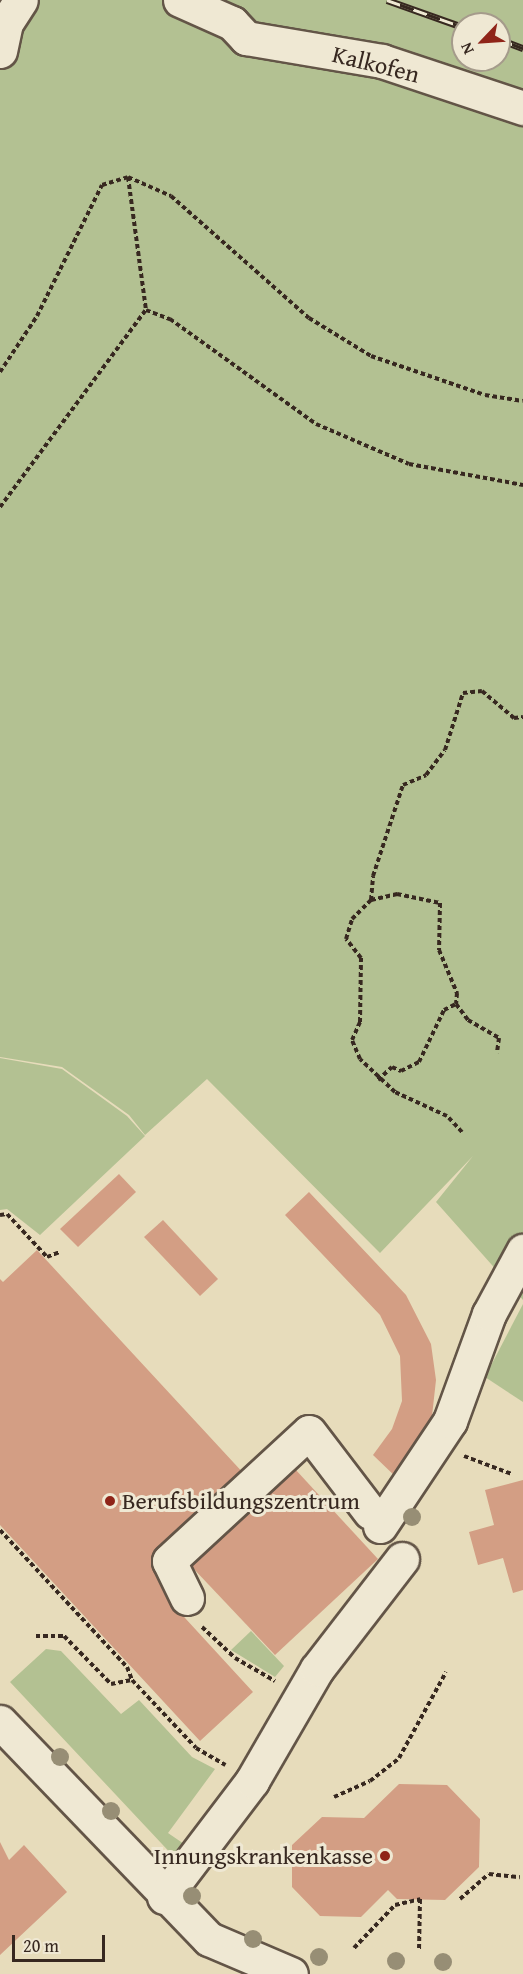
<!DOCTYPE html>
<html>
<head>
<meta charset="utf-8">
<style>
  body { margin:0 }
  #map { position:relative; width:523px; height:1974px; overflow:hidden; background:#e7dcbb; font-family:"Gentium Book Plus",serif }
  div>[style] { position:absolute }
  [style*='--x'] { left:calc(var(--x)*1px); top:calc(var(--y)*1px); width:calc(var(--w)*1px); rotate:calc(var(--a)*1deg) }
  .green>* { inset:0; background:#b3c192 }
  .building>* { inset:0; background:#d39e84 }
  .path>* { height:4px; margin-top:-2px; transform-origin:0; background:repeating-linear-gradient(90deg,#372820 0 4.5px,transparent 0 7.5px) }
  .roads { filter:drop-shadow(2px 0 #635547) drop-shadow(-2px 0 #635547) drop-shadow(0 2px #635547) drop-shadow(0 -2px #635547) }
  .minor>* { height:33px; margin:-16.5px; padding:0 16.5px; transform-origin:16.5px; border-radius:16.5px; background:#efe8d3 }
  .rail>* { height:7px; margin-top:-3.5px; transform-origin:0; background:repeating-linear-gradient(90deg,#efe8d3 0 14px,#372820 0 28px); box-sizing:border-box; border-block:2px solid #372820 }
  .trees>* { width:18px; height:18px; margin:-9px; border-radius:50%; background:#978e75 }
  .dots>* { width:16px; height:16px; translate:-50% -50%; box-sizing:border-box; border:3px solid #efe8d3; border-radius:50% }
  span { translate:-50% -50%; white-space:nowrap; text-align:center; line-height:1.15; -webkit-text-stroke:6px #efe8d3; paint-order:stroke }
  .street-label { font-size:24px; color:#372820 }
  .poi-label { font-size:24px; color:#372820 }
  .left { translate:0 -50%; text-align:left }
  .right { translate:-100% -50%; text-align:right }
  .north { position:absolute; left:451px; top:12px; width:60px; height:60px; box-sizing:border-box; background:#efe8d3; border:2px solid #a59b8b; border-radius:50%; rotate:245deg; font-size:16px; font-weight:700; line-height:24px; text-align:center; color:#372820 }
  .north::after { content:''; display:block; margin:auto; width:21px; height:27px; background:#8f2418; clip-path:polygon(50% 0,100% 100%,50% 72%,0 100%) }
  .scale { position:absolute; left:12px; top:1935px; width:93px; height:27px; box-sizing:border-box; border:3px solid #372820; border-top:0; padding-left:8px; font-size:18px; line-height:21px; white-space:nowrap; color:#372820; -webkit-text-stroke:4px #efe8d3; paint-order:stroke }
</style>
</head>
<body>
<div id="map">
  <div class="green">
    <i style="clip-path:polygon(evenodd,0 0,523px 0,523px 1300px,436px 1202px,473px 1156px,380px 1253px,207px 1079px,145px 1135px,129px 1115px,62px 1067px,0 1057px,0 0,463px 24px,499px 24px,499px 60px,463px 60px,463px 24px)"></i>
    <i style="clip-path:polygon(0 1058px,62px 1069px,127px 1116px,145px 1136px,40px 1235px,7px 1209px,0 1210px)"></i>
    <i style="clip-path:polygon(523px 1304px,523px 1402px,485px 1377px)"></i>
    <i style="clip-path:polygon(251px 1631px,284px 1666px,275px 1677px,231px 1650px)"></i>
    <i style="clip-path:polygon(46px 1649px,61px 1651px,121px 1714px,139px 1700px,192px 1757px,215px 1769px,168px 1833px,187px 1846px,177px 1860px,10px 1682px)"></i>
  </div>
  <div class="building">
    <i style="clip-path:polygon(119px 1174px,136px 1192px,78px 1247px,60px 1229px)"></i>
    <i style="clip-path:polygon(309px 1192px,406px 1295px,431px 1344px,436px 1380px,432px 1416px,397px 1478px,373px 1455px,392px 1429px,402px 1401px,400px 1356px,380px 1315px,285px 1215px)"></i>
    <i style="clip-path:polygon(163px 1220px,218px 1279px,200px 1296px,144px 1237px)"></i>
    <i style="clip-path:polygon(37px 1250px,246px 1476px,152px 1563px,183px 1598px,174px 1606px,253px 1692px,200px 1741px,0 1525px,0 1279px,3px 1282px)"></i>
    <i style="clip-path:polygon(295px 1469px,378px 1559px,275px 1655px,191px 1566px)"></i>
    <i style="clip-path:polygon(523px 1480px,523px 1590px,513px 1593px,503px 1558px,478px 1565px,469px 1532px,494px 1525px,485px 1490px)"></i>
    <i style="clip-path:polygon(399px 1784px,447px 1785px,480px 1819px,479px 1867px,445px 1900px,397px 1899px,388px 1890px,361px 1917px,320px 1916px,292px 1887px,292px 1845px,322px 1817px,364px 1818px)"></i>
    <i style="clip-path:polygon(0 1842px,9px 1860px,24px 1845px,67px 1892px,0 1955px)"></i>
  </div>
  <div class="path">
    <i style="--x:128;--y:177;--w:134;--a:82.3"></i>
    <i style="--x:0;--y:372;--w:67;--a:-56.5"></i>
    <i style="--x:37;--y:316;--w:146;--a:-63.6"></i>
    <i style="--x:102;--y:185;--w:27;--a:-17"></i>
    <i style="--x:128;--y:177;--w:47;--a:23.8"></i>
    <i style="--x:171;--y:196;--w:184;--a:41.5"></i>
    <i style="--x:309;--y:318;--w:73;--a:31.5"></i>
    <i style="--x:371;--y:356;--w:120;--a:18.9"></i>
    <i style="--x:485;--y:395;--w:38;--a:9"></i>
    <i style="--x:0;--y:507;--w:245;--a:-53.5"></i>
    <i style="--x:146;--y:310;--w:26;--a:21"></i>
    <i style="--x:170;--y:319;--w:180;--a:35.7"></i>
    <i style="--x:316;--y:424;--w:101;--a:23.3"></i>
    <i style="--x:409;--y:464;--w:116;--a:10.4"></i>
    <i style="--x:371;--y:900;--w:27;--a:-13"></i>
    <i style="--x:397;--y:894;--w:44;--a:11.8"></i>
    <i style="--x:440;--y:903;--w:47;--a:91.2"></i>
    <i style="--x:439;--y:950;--w:47;--a:67.3"></i>
    <i style="--x:457;--y:993;--w:11;--a:95"></i>
    <i style="--x:456;--y:1004;--w:20;--a:53"></i>
    <i style="--x:468;--y:1020;--w:36;--a:30"></i>
    <i style="--x:499;--y:1038;--w:15;--a:98"></i>
    <i style="--x:378;--y:1080;--w:19;--a:-43"></i>
    <i style="--x:392;--y:1067;--w:10;--a:24"></i>
    <i style="--x:401;--y:1071;--w:20;--a:-27"></i>
    <i style="--x:419;--y:1062;--w:58;--a:-64.3"></i>
    <i style="--x:444;--y:1010;--w:13;--a:-27"></i>
    <i style="--x:462;--y:1132;--w:22;--a:-133"></i>
    <i style="--x:447;--y:1116;--w:57;--a:-155.2"></i>
    <i style="--x:395;--y:1092;--w:48;--a:-136.7"></i>
    <i style="--x:360;--y:1059;--w:21;--a:-113"></i>
    <i style="--x:352;--y:1040;--w:20;--a:-66"></i>
    <i style="--x:360;--y:1022;--w:64;--a:-89.1"></i>
    <i style="--x:361;--y:958;--w:24;--a:-128"></i>
    <i style="--x:346;--y:939;--w:21;--a:-73"></i>
    <i style="--x:352;--y:919;--w:27;--a:-45"></i>
    <i style="--x:371;--y:900;--w:24;--a:-85"></i>
    <i style="--x:373;--y:876;--w:96;--a:-71.8"></i>
    <i style="--x:403;--y:785;--w:25;--a:-23"></i>
    <i style="--x:426;--y:775;--w:31;--a:-53"></i>
    <i style="--x:445;--y:750;--w:60;--a:-72.5"></i>
    <i style="--x:463;--y:693;--w:19;--a:-6"></i>
    <i style="--x:482;--y:691;--w:42;--a:40.2"></i>
    <i style="--x:514;--y:718;--w:9;--a:-6"></i>
    <i style="--x:0;--y:1215;--w:7;--a:-8"></i>
    <i style="--x:7;--y:1214;--w:59;--a:47.1"></i>
    <i style="--x:47;--y:1257;--w:14;--a:-21"></i>
    <i style="--x:464;--y:1456;--w:51;--a:20.6"></i>
    <i style="--x:0;--y:1530;--w:187;--a:47.2"></i>
    <i style="--x:127;--y:1667;--w:14;--a:69"></i>
    <i style="--x:202;--y:1627;--w:45;--a:43.2"></i>
    <i style="--x:235;--y:1658;--w:46;--a:29.9"></i>
    <i style="--x:36;--y:1636;--w:28;--a:0"></i>
    <i style="--x:64;--y:1636;--w:67;--a:45.6"></i>
    <i style="--x:111;--y:1684;--w:21;--a:-11"></i>
    <i style="--x:132;--y:1680;--w:93;--a:46.7"></i>
    <i style="--x:196;--y:1748;--w:34;--a:30"></i>
    <i style="--x:334;--y:1797;--w:39;--a:-24"></i>
    <i style="--x:370;--y:1781;--w:37;--a:-38"></i>
    <i style="--x:399;--y:1758;--w:98;--a:-61.3"></i>
    <i style="--x:460;--y:1899;--w:38;--a:-41"></i>
    <i style="--x:489;--y:1874;--w:31;--a:6"></i>
    <i style="--x:354;--y:1948;--w:59;--a:-46.4"></i>
    <i style="--x:395;--y:1905;--w:26;--a:-13"></i>
    <i style="--x:420;--y:1899;--w:50;--a:91.1"></i>
  </div>
  <div class="roads">
    <div class="minor">
      <i style="--x:180;--y:0;--w:57;--a:23.9"></i>
      <i style="--x:232;--y:23;--w:21;--a:47"></i>
      <i style="--x:246;--y:38;--w:138;--a:9.6"></i>
      <i style="--x:382;--y:61;--w:149;--a:18.4"></i>
      <i style="--x:0;--y:51;--w:29;--a:-78"></i>
      <i style="--x:6;--y:23;--w:27;--a:-57"></i>
      <i style="--x:380;--y:1526;--w:126;--a:-56.3"></i>
      <i style="--x:450;--y:1421;--w:114;--a:-70"></i>
      <i style="--x:489;--y:1314;--w:72;--a:-61.6"></i>
      <i style="--x:187;--y:1598;--w:41;--a:-115.9"></i>
      <i style="--x:169;--y:1561;--w:190;--a:-42.7"></i>
      <i style="--x:309;--y:1432;--w:101;--a:52.7"></i>
      <i style="--x:0;--y:1722;--w:301;--a:46.1"></i>
      <i style="--x:209;--y:1939;--w:89;--a:23.1"></i>
      <i style="--x:164;--y:1897;--w:146;--a:-52.8"></i>
      <i style="--x:252;--y:1781;--w:129;--a:-59.9"></i>
      <i style="--x:317;--y:1669;--w:139;--a:-52.3"></i>
    </div>
  </div>
  <div class="rail">
    <i style="--x:387;--y:0;--w:81;--a:19.6"></i>
    <i style="--x:499;--y:39;--w:26;--a:21"></i>
  </div>
  <div class="trees">
    <i style="left:412px;top:1517px"></i>
    <i style="left:60px;top:1757px"></i>
    <i style="left:111px;top:1811px"></i>
    <i style="left:192px;top:1896px"></i>
    <i style="left:253px;top:1939px"></i>
    <i style="left:319px;top:1957px"></i>
    <i style="left:396px;top:1961px"></i>
    <i style="left:443px;top:1962px"></i>
  </div>
  <div class="dots">
    <i style="left:110px;top:1501px;background:#8f2418"></i>
    <i style="left:385px;top:1856px;background:#8f2418"></i>
  </div>
  <div class="street-label">
    <span style="left:376px;top:64px;rotate:14deg">Kalkofen</span>
  </div>
  <div class="poi-label">
    <span class="left" style="left:122px;top:1501px">Berufsbildungszentrum</span>
    <span class="right" style="left:373px;top:1856px">Innungskrankenkasse</span>
  </div>
  <div class="north">N</div>
  <div class="scale">20 m</div>
</div>
</body>
</html>
